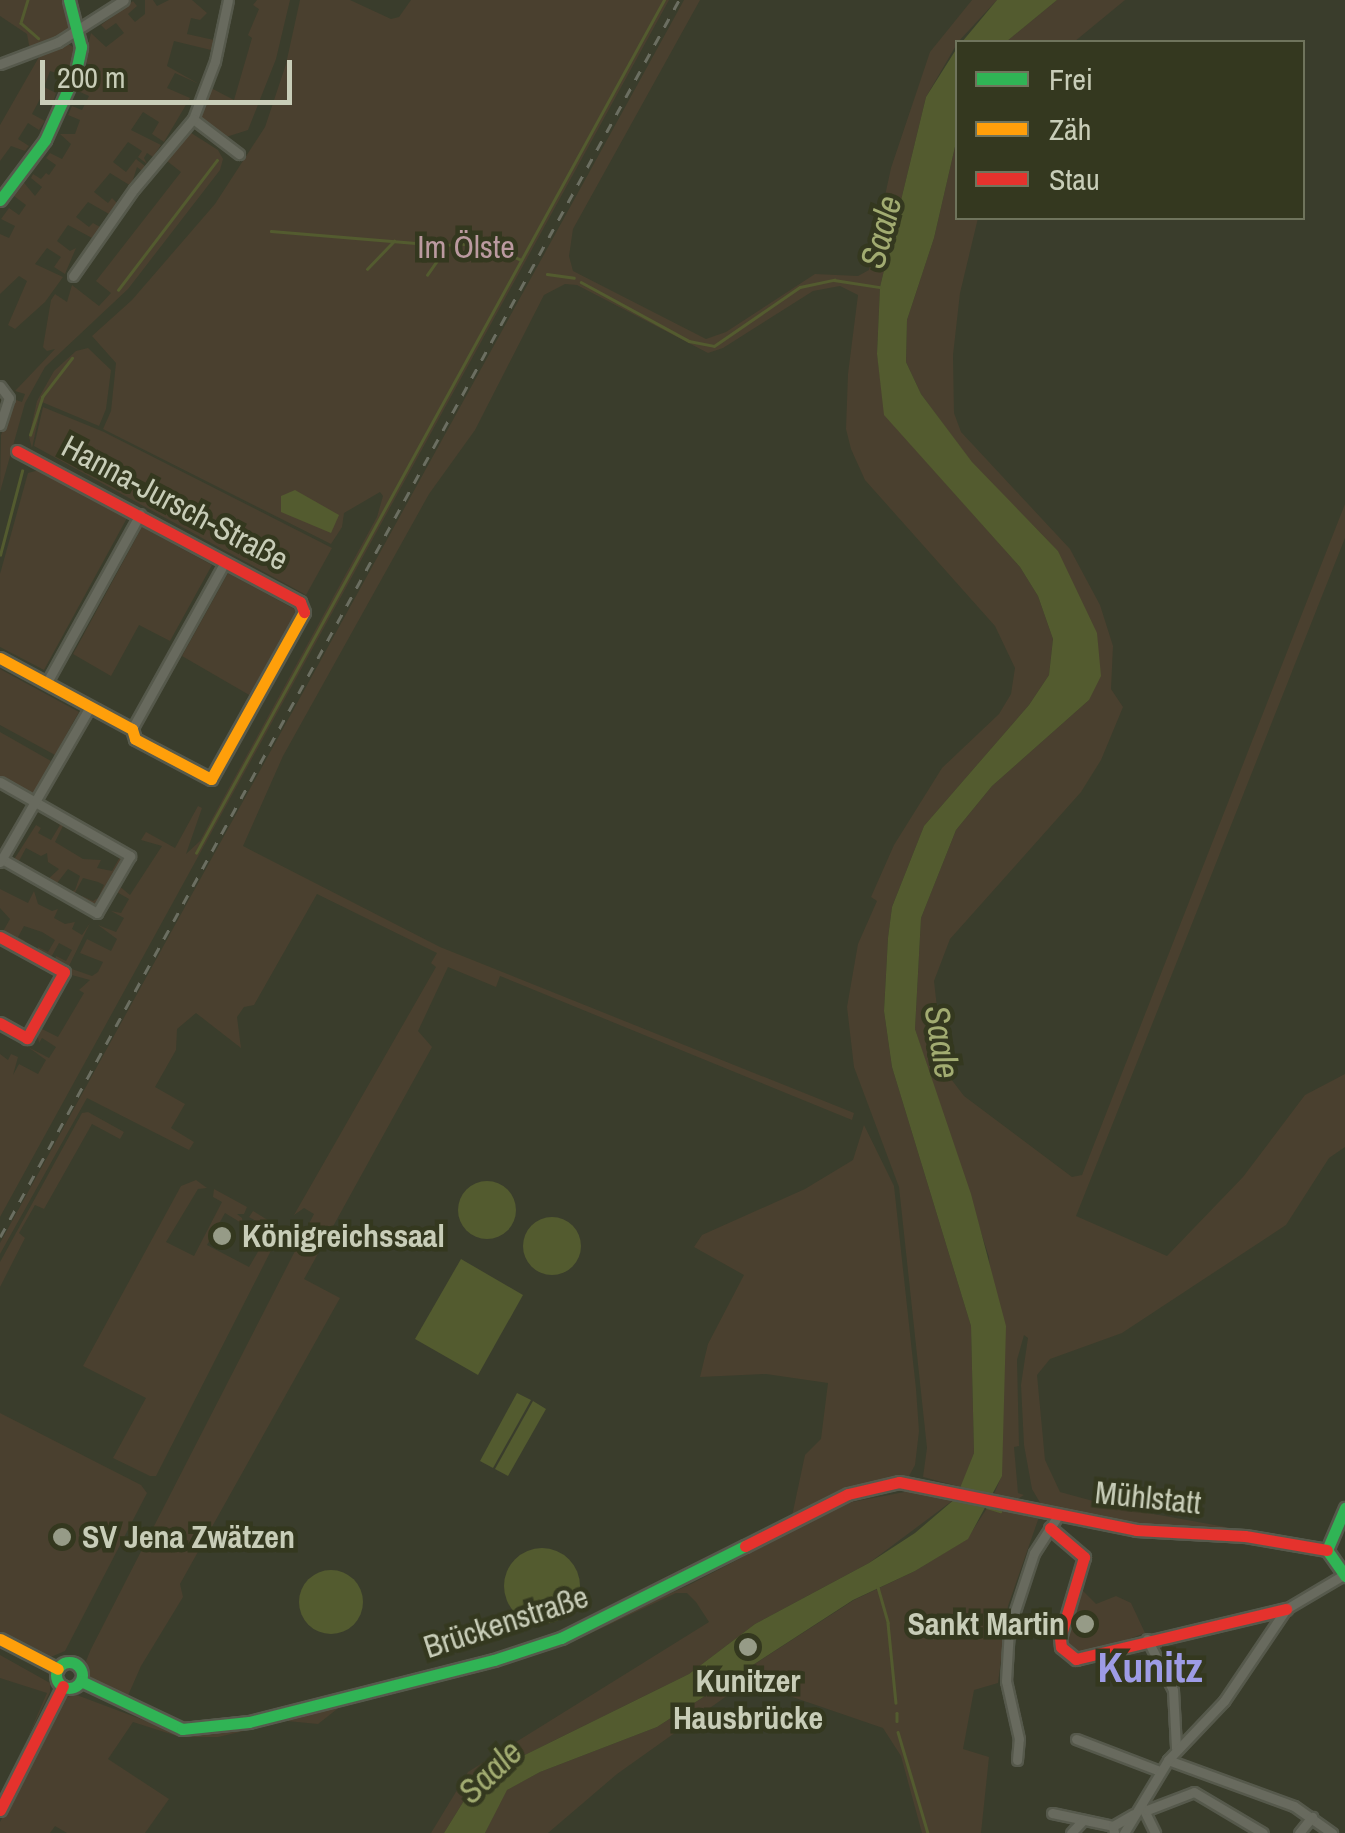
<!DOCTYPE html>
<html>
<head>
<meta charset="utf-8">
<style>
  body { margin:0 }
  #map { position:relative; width:1345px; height:1833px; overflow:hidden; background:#3a3d2c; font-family:"Archivo Narrow",sans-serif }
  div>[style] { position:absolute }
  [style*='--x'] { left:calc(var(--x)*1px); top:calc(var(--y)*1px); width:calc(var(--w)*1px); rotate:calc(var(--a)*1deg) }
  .green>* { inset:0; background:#4a402f }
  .water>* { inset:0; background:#535b2f }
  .round { border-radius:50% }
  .stream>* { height:2.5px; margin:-1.25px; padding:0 1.25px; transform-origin:1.25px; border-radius:1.25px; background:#535b2f }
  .roads { filter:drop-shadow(2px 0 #56594c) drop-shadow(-2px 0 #56594c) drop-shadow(0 2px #56594c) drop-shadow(0 -2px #56594c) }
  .street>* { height:9px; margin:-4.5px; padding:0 4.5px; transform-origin:4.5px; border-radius:4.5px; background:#686a5e }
  .fast>* { height:11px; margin:-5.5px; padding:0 5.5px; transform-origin:5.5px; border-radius:5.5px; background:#30b455 }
  .fast>.ring { margin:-5.5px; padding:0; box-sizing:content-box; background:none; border:11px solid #30b455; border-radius:50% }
  .slow>* { height:11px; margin:-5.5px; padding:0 5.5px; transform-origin:5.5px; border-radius:5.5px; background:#ff9f0a }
  .jam>* { height:11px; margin:-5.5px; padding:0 5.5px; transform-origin:5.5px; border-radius:5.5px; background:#e5322d }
  .rail>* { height:2.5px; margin-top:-1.25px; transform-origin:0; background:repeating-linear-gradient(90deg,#6b6e61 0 10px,transparent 0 20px) }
  .dots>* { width:28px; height:28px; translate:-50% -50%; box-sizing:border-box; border:5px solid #34381f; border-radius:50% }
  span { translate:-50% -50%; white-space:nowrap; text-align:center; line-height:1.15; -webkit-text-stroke:9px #34381f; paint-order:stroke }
  .park-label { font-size:32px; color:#bb9aa0 }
  .street-label { font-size:32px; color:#c8cdb8 }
  .poi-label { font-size:32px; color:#c8cdb8; font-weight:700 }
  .left { translate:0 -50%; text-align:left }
  .right { translate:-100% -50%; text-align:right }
  .water-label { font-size:35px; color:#a2ac71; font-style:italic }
  .district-label { font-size:42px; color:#9e9ce6; font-weight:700 }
  .legend { position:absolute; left:955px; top:40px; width:350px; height:180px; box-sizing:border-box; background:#34381f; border:2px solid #6f745c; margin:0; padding:12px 18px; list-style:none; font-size:30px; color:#c8cdb8 }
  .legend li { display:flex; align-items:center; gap:20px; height:50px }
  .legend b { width:50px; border:2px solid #6f745c }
  .scale { position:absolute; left:40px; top:60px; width:252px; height:45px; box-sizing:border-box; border:5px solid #c8cdb8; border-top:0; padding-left:12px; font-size:30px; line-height:35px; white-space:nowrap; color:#c8cdb8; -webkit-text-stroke:8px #34381f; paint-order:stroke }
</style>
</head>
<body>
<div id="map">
  <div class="green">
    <i style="clip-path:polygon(0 0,66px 0,69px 29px,30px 50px,27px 34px,0 16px)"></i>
    <i style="clip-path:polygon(145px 0,153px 0,157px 6px,169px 0,192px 0,207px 13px,200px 20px,191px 18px,187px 34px,214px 40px,211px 50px,174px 41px,167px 66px,199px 84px,175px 73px,167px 88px,190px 98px,164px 142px,152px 134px,159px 122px,143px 112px,131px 130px,161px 145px,153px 157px,147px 153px,144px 158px,147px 164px,138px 157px,142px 151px,128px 142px,113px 162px,126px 172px,136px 159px,145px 166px,142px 171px,137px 167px,131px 186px,110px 173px,94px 192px,108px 203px,112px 198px,118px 204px,109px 214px,88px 202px,76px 217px,89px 227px,93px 223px,100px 227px,92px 238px,68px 225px,57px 241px,70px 251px,76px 248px,65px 274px,54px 267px,61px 257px,47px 248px,35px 264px,63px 277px,45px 302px,15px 329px,8px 325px,27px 281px,19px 276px,0 294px,0 234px,9px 238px,15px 226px,1px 219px,9px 208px,19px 215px,26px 205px,14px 196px,13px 188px,20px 178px,35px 196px,42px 187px,31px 178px,33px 174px,41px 179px,46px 173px,49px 175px,56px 165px,46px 158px,50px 153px,62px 159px,71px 144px,60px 134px,75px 134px,80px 120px,68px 115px,72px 106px,82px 110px,89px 96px,78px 91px,84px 85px,95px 88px,101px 71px,84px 62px,91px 33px,106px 47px,124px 33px,116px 23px,106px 30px,101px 25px,133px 1px,137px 6px,128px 14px,135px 22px,145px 14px)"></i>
    <i style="clip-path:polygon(257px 0,290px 0,276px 59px,248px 130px,226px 137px,202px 120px,200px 110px,211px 88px,234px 100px,252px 38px,248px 35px,259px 9px,253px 5px)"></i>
    <i style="clip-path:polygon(300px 0,350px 0,391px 19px,399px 17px,411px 0,669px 0,0 1217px,0 1054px,8px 1060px,11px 1054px,18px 1057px,13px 1075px,19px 1064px,38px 1074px,46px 1060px,28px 1047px,49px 1058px,56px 1047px,42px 1038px,39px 1043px,37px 1032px,42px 1029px,58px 1037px,84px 993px,79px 990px,90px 980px,68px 974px,72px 969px,92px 976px,98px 972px,103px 962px,80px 953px,87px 939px,111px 951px,117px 939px,98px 925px,116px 932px,124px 918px,111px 911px,121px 913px,129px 899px,115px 891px,119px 886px,130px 895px,162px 846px,141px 840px,146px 832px,175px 848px,198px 806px,202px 808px,186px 854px,200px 841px,377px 517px,383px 496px,380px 492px,344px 513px,342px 527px,331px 544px,103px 429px,111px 411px,116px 363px,92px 336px,132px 300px,215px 204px,265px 127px,286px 64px)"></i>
    <i style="clip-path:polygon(684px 0,700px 0,573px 229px,569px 256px,573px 271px,706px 339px,726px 332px,815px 274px,858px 276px,869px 270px,891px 168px,930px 52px,972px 0,997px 0,958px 42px,926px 97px,880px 287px,877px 354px,885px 415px,1020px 567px,1038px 596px,1053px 639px,1049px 675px,1029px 705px,924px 826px,892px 907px,888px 938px,884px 1011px,892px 1067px,971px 1326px,974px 1453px,961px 1487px,923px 1477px,927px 1448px,899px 1187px,854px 1067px,847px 1007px,858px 944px,877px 901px,871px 897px,894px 845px,942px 768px,999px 714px,1011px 694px,1015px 668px,995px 626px,865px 480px,851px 449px,846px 429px,848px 374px,858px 295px,840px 286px,813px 291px,723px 348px,708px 353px,577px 285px,565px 284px,544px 295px,475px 430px,429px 494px,283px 756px,243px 846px,440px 947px,854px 1113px,852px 1120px,500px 976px,496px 987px,448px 967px,418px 1031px,432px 1047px,304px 1279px,340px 1298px,180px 1584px,183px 1597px,141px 1666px,126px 1700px,90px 1679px,86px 1661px,91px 1649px,314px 1214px,304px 1208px,294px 1215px,436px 967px,431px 963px,437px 953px,317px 894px,254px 1005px,244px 1007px,237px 1017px,241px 1048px,196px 1013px,177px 1029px,176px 1050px,155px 1087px,185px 1104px,171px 1128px,194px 1142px,189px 1150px,87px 1098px,0 1254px,0 1243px)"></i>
    <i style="clip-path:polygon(1057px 0,1125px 0,1074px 42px,1006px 42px)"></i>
    <i style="clip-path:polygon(68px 44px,75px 48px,71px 71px,65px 70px,63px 75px,50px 71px,44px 87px,56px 93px,52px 105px,40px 99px,32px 114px,45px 121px,39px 130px,28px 123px,18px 139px,29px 146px,25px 151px,11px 146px,0 161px,0 125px,39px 57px)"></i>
    <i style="clip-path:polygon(188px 131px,218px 150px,223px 159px,220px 170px,128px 289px,45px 367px,25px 403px,0 492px,1px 435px,13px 399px,22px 402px,25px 394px,15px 391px,55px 349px,47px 351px,43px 347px,51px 300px,55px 294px,67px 302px,72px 285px,99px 306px,111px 293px,96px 281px,181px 172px,162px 157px)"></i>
    <i style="clip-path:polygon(957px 138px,958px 218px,978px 218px,960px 293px,953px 355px,954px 413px,961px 432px,1070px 549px,1100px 605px,1113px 646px,1111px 689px,1123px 707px,1101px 760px,1081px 792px,950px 939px,934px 981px,941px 1043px,951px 1079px,964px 1096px,1072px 1177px,1082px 1175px,1345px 504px,1345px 538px,1076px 1216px,1167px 1256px,1243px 1177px,1305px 1095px,1345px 1074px,1345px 1147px,1329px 1158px,1286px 1225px,1122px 1333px,1050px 1359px,1037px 1375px,1045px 1460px,1060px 1492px,1115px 1507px,1270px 1535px,1136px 1524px,1042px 1506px,1032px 1489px,1024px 1445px,1021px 1385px,1028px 1338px,1024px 1335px,1017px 1360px,1019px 1446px,1014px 1447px,1018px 1493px,1024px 1495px,1016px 1500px,994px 1494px,1002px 1475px,989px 1257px,915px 1029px,921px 918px,956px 830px,992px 786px,1089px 700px,1058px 551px,972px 463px,921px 394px,906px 362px,907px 320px,934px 238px)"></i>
    <i style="clip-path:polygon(88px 348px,111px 370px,106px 409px,99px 426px,42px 402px,32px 448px,29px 437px,37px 401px,54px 371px,76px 351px)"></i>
    <i style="clip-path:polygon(43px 407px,104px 432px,332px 548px,306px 595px,34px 446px)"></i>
    <i style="clip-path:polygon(39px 470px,127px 518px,44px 670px,0 647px,0 574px,28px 473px)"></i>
    <i style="clip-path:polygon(142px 527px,212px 565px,170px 641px,139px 625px,111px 676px,73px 654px)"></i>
    <i style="clip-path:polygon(228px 573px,298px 611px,251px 696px,182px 656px)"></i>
    <i style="clip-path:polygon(0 669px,79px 712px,55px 755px,0 725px)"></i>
    <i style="clip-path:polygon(0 732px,51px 761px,34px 794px,0 779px)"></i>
    <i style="clip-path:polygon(56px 817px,65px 822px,55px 842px,83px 859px,101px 860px,97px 868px,112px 871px,120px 857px,113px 853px,120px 854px,122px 863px,96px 904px,80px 900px,82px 896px,93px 901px,98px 898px,104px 885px,98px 882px,83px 878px,72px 898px,66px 894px,75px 890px,80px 876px,68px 869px,54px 887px,45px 882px,59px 869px,48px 862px,47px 853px,41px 856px,26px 848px,19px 861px,34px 869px,31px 874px,13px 861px,36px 825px,41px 828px,38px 833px,51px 840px,60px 825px,54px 821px)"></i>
    <i style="clip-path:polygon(0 889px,28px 903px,34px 891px,38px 904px,52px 911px,58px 909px,54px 918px,65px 924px,75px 922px,72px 929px,82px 935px,90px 923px,69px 966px,54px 962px,56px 956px,66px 961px,72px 950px,59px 943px,49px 961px,38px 955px,38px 947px,48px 952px,55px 940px,42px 932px,24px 926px,18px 937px,25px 941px,22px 946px,1px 935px,10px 919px,0 908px)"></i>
    <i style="clip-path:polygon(88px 1112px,124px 1132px,120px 1139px,92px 1124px,44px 1209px,35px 1205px,19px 1233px,25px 1238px,0 1287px,0 1262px,82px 1113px)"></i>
    <i style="clip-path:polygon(864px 1125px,894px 1186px,916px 1389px,919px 1431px,915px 1465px,909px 1476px,857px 1486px,792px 1516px,805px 1455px,821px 1439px,828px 1383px,766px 1374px,700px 1377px,708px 1344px,744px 1275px,694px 1247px,702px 1235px,805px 1189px,853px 1160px)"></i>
    <i style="clip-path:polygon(196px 1180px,207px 1188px,198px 1189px,166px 1242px,194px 1256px,222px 1202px,213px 1197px,214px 1189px,247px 1207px,244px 1214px,237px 1214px,242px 1218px,243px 1224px,225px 1213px,207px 1245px,249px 1267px,259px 1250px,242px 1241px,244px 1237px,261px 1245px,270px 1229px,249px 1217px,253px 1211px,282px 1229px,156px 1476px,150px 1476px,113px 1458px,146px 1398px,83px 1366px,181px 1186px)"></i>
    <i style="clip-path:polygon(0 1413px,141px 1485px,147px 1493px,65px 1651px,46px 1659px,0 1634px)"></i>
    <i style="clip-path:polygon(920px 1489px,956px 1498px,869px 1563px,755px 1624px,689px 1674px,478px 1778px,444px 1833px,431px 1833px,468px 1772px,709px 1622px,696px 1602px,687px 1593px,676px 1593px,568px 1644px,481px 1672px,341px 1706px,318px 1724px,287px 1721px,218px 1737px,180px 1737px,133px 1722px,108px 1759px,169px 1799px,145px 1833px,67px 1833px,55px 1826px,50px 1833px,0 1833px,0 1822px,44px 1736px,66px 1698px,74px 1694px,178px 1733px,225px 1732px,563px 1642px,691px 1584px,847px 1503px)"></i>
    <i style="clip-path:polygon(989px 1505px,1039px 1517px,1008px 1606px,998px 1683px,974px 1690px,963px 1749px,989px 1757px,981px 1833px,922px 1833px,901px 1756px,883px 1728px,772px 1690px,738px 1688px,617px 1774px,548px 1833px,485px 1833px,506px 1790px,540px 1772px,657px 1727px,854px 1600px,915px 1571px,967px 1539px)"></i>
    <i style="clip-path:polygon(1075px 1583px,1096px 1604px,1116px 1596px,1131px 1603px,1145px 1633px,1097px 1651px,1070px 1654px,1063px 1638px)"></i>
    <i style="clip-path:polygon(0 1655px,50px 1683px,50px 1692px,27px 1739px,47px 1693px,0 1678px)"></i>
  </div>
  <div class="water">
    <i style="clip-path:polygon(997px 0,1057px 0,1006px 42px,962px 42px)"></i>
    <i style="clip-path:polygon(957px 48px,957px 138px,934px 238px,907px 320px,906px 362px,921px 394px,972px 462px,1058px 551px,1097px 633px,1101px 676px,1089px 700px,992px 786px,956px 830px,921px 918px,915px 1029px,971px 1194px,1006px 1326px,1002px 1476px,968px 1539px,915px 1571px,853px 1600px,657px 1727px,540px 1772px,507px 1790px,485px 1833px,444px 1833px,478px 1778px,689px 1674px,755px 1624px,869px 1563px,915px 1533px,956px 1498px,974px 1453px,971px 1326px,892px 1067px,884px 1011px,888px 938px,892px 907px,924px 826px,1029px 705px,1049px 675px,1053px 639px,1038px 596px,1020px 567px,884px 415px,877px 354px,880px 287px,926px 97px)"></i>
    <i style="clip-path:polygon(295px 490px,339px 515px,331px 533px,281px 512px,281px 496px)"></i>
    <i class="round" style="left:458px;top:1181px;width:58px;height:58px"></i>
    <i class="round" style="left:523px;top:1217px;width:58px;height:58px"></i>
    <i style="clip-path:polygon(461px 1259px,523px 1295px,478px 1375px,415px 1339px)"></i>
    <i style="clip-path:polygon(517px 1393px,531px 1400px,493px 1468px,480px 1461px)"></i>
    <i style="clip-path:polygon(533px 1401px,546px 1409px,508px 1476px,495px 1469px)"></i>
    <i class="round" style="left:504px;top:1548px;width:76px;height:76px"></i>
    <i class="round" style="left:299px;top:1570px;width:64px;height:64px"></i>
  </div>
  <div class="stream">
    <i style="--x:28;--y:0;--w:24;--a:107"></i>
    <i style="--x:21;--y:23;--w:23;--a:41"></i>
    <i style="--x:271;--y:231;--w:160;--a:4.7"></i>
    <i style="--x:442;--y:245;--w:43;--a:-2.7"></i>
    <i style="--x:485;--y:243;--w:40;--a:25"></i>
    <i style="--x:367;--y:269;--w:39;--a:-46"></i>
    <i style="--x:547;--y:274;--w:27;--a:8"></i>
    <i style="--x:427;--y:275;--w:33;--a:-55"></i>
    <i style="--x:581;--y:282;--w:123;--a:28.6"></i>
    <i style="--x:689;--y:341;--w:25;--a:11"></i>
    <i style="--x:714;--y:346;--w:104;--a:-34.5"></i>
    <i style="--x:800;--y:287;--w:35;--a:-12"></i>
    <i style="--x:834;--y:280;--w:46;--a:8.8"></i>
    <i style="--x:118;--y:290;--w:163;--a:-52.7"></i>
    <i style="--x:30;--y:435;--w:40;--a:-72"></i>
    <i style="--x:42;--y:397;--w:49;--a:-52.4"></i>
    <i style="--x:0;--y:555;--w:87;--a:-75.3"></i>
    <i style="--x:196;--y:853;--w:973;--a:-61.25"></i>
    <i style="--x:987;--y:1507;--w:14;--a:17"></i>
    <i style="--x:878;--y:1587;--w:37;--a:74"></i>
    <i style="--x:888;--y:1623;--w:80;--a:84.3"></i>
    <i style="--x:897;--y:1713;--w:8;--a:90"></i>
    <i style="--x:898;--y:1732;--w:105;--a:73.5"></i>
  </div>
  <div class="roads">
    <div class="street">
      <i style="--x:0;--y:64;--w:62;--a:-20.8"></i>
      <i style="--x:58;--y:42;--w:78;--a:-32.5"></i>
      <i style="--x:193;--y:119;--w:62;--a:-69.2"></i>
      <i style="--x:215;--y:61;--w:62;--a:-78"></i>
      <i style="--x:193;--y:119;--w:58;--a:37.3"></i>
      <i style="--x:73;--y:276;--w:106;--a:-55"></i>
      <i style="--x:134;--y:189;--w:92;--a:-49.9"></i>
      <i style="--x:0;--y:425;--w:28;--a:-72"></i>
      <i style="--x:9;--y:398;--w:15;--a:-127"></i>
      <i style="--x:47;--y:682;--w:192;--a:-61"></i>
      <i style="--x:132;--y:729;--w:191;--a:-60.9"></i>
      <i style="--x:0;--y:782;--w:150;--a:29.6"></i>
      <i style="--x:130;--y:856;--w:66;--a:120.1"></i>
      <i style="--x:97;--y:913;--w:109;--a:-150.4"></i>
      <i style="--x:0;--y:862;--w:179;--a:-59.9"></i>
      <i style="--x:1147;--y:1639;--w:57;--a:63"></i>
      <i style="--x:1173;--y:1690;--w:58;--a:87"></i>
      <i style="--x:1076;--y:1739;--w:90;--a:20.9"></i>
      <i style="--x:1017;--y:1760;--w:21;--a:-85"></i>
      <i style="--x:1019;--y:1739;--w:59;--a:-102.6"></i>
      <i style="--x:1006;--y:1681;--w:52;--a:-86.7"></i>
      <i style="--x:1009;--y:1629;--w:80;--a:-71.8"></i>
      <i style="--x:1034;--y:1553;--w:46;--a:-57.3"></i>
      <i style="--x:1168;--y:1760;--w:134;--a:20.1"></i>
      <i style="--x:1294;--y:1806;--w:47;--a:35.4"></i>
      <i style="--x:1143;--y:1808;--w:28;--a:64"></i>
      <i style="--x:1147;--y:1810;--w:50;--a:-21"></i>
      <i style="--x:1194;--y:1792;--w:80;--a:30.7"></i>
      <i style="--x:1052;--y:1813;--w:62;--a:12"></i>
      <i style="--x:1071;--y:1833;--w:18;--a:-47"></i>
      <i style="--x:1114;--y:1833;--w:7;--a:-98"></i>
      <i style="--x:1113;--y:1826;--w:24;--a:-30"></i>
      <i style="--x:1124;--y:1833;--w:85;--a:-58.9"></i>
      <i style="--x:1168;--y:1760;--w:81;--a:-46.5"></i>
      <i style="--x:1224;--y:1701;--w:111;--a:-56"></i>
      <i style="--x:1286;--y:1609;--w:69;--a:-30.7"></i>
      <i style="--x:1299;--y:1833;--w:21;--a:-51"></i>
    </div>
    <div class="fast">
      <i style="--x:0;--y:200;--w:75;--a:-53.1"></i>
      <i style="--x:45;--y:140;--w:76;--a:-65.8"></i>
      <i style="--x:76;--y:71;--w:25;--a:-78"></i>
      <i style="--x:81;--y:47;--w:49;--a:-104.3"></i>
      <i style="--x:1327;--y:1550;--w:46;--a:-66.8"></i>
      <i style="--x:1327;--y:1550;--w:32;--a:55"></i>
      <i class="ring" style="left:56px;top:1662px;width:15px;height:15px"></i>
      <i style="--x:81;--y:1681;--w:112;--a:25.4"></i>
      <i style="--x:182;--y:1729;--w:67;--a:-6"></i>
      <i style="--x:249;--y:1722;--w:253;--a:-14.2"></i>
      <i style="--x:494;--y:1660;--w:71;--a:-18.2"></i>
      <i style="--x:561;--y:1638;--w:206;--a:-26.6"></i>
    </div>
    <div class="slow">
      <i style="--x:0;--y:658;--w:150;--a:28.3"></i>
      <i style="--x:132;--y:729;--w:10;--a:73"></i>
      <i style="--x:135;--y:739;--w:86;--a:27.8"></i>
      <i style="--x:211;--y:779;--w:191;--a:-60.9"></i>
      <i style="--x:0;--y:1639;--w:65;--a:27.3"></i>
    </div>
    <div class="jam">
      <i style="--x:17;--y:451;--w:321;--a:28.1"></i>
      <i style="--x:300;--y:602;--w:11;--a:68"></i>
      <i style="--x:0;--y:937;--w:73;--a:28.7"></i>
      <i style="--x:64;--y:972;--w:76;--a:119.3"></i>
      <i style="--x:27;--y:1038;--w:31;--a:-151"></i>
      <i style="--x:1050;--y:1528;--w:45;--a:40.5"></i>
      <i style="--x:1084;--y:1557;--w:84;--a:106.5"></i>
      <i style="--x:1060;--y:1638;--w:9;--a:84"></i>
      <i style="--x:1061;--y:1647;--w:19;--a:39"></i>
      <i style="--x:1076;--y:1659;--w:216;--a:-13.4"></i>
      <i style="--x:745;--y:1546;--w:115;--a:-26.8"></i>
      <i style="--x:848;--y:1494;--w:52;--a:-13.2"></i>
      <i style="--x:899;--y:1482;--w:242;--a:11.4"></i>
      <i style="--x:1136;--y:1530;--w:109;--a:3.2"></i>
      <i style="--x:1245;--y:1536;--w:83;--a:9.7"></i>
      <i style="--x:0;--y:1810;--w:139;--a:-63.1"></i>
    </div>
  </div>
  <div class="rail">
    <i style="--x:0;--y:1237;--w:1411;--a:-61.24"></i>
  </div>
  <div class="dots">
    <i style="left:222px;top:1236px;background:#969b87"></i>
    <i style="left:62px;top:1537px;background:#969b87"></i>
    <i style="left:1085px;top:1624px;background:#969b87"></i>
    <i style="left:748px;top:1647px;background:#969b87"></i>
  </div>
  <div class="park-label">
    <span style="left:466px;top:247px">Im Ölste</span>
  </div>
  <div class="street-label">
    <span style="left:175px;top:503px;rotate:28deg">Hanna-Jursch-Straße</span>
    <span style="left:1148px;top:1498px;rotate:6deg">Mühlstatt</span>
    <span style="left:506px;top:1622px;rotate:-18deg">Brückenstraße</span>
  </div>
  <div class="poi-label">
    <span class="left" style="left:242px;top:1236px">Königreichssaal</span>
    <span class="left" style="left:82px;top:1537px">SV Jena Zwätzen</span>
    <span class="right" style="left:1065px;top:1624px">Sankt Martin</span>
    <span style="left:748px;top:1700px">Kunitzer<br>Hausbrücke</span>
  </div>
  <div class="water-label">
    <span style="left:881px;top:232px;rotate:-75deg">Saale</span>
    <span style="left:942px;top:1042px;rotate:81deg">Saale</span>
    <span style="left:490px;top:1772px;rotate:-44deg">Saale</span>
  </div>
  <div class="district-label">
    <span style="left:1150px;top:1667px">Kunitz</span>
  </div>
  <ul class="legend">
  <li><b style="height:12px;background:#30b455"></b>Frei</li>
  <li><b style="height:12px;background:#ff9f0a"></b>Zäh</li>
  <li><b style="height:12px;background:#e5322d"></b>Stau</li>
  </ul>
  <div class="scale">200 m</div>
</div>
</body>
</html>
